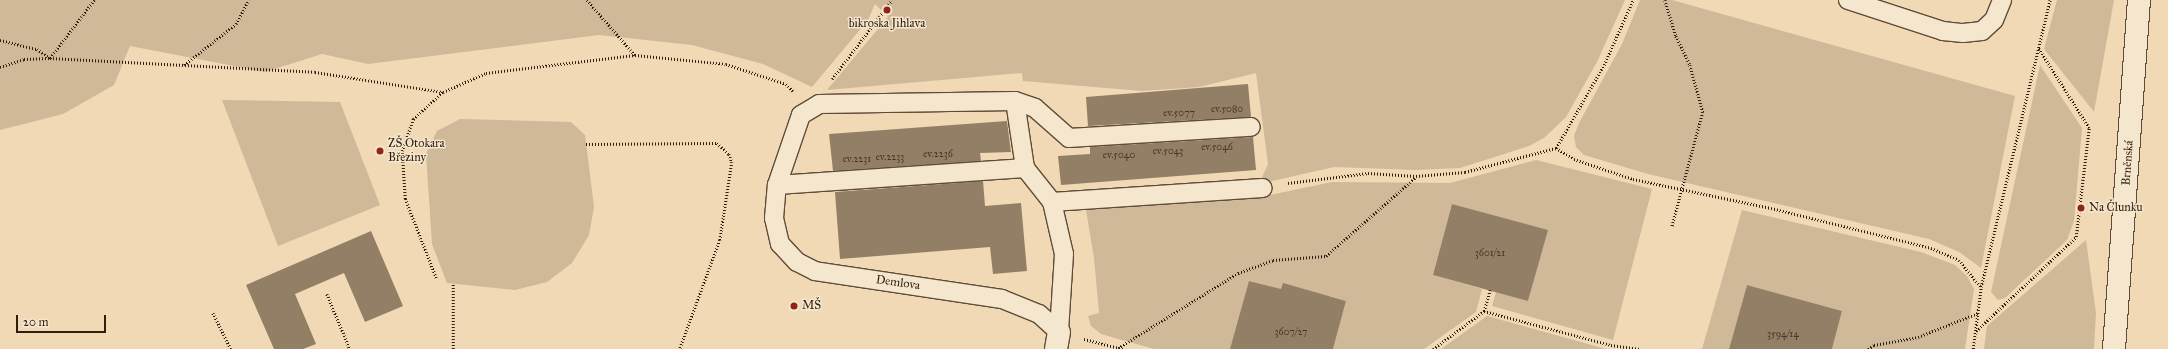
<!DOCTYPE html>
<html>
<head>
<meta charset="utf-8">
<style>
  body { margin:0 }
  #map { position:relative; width:2168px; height:349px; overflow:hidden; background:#f0d9b4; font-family:"IM FELL Great Primer",serif }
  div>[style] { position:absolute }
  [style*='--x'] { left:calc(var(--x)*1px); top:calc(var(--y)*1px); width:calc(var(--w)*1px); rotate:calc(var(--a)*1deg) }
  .green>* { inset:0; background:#cfb998 }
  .building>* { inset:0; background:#937f65 }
  .path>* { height:2.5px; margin-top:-1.25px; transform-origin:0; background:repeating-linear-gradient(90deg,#2f1d0f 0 1px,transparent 0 3px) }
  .roads { filter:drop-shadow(1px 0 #5f4c38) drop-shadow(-1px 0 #5f4c38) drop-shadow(0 1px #5f4c38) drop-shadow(0 -1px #5f4c38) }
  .lane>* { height:18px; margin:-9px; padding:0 9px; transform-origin:9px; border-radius:9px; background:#f5e6ce }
  .street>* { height:22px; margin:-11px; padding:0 11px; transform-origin:11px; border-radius:11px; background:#f5e6ce }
  .secondary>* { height:22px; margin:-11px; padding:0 11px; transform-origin:11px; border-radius:11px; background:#f5e6ce }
  .dots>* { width:11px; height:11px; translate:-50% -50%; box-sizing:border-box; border:2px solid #f5e6ce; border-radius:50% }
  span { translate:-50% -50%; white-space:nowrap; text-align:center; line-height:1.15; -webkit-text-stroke:3px #f5e6ce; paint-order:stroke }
  .number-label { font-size:10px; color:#483624 }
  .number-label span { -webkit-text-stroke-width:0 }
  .poi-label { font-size:12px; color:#2f1d0f }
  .left { translate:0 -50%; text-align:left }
  .street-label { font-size:12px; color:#2f1d0f }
  .scale { position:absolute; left:16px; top:315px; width:90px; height:18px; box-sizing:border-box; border:2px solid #2f1d0f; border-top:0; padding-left:5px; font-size:12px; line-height:14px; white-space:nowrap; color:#2f1d0f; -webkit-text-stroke:3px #f5e6ce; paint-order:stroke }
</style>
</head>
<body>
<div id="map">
  <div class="green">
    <i style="clip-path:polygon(0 0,1625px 0,1597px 62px,1566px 117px,1544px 138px,1529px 146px,1460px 168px,1416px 170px,1334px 167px,1259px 184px,1268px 164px,1256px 73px,1199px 87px,1142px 91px,1023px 81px,1022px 73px,827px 90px,888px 17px,875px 4px,868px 20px,812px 87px,763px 64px,692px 45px,599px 35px,368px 64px,322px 54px,265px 72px,130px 46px,114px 85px,63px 114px,0 130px)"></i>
    <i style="clip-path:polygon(1640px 0,1672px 0,2015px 96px,1981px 268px,1959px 252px,1929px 239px,1648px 174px,1584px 155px,1576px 147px,1574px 136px,1579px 123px,1622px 44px)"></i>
    <i style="clip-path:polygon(2057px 0,2114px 0,2094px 112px,2044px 49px)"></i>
    <i style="clip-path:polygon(2040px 65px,2082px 128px,2074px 221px,2067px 240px,2005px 298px,1998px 300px,1991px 292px)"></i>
    <i style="clip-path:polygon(222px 100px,340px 102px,380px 205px,278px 246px)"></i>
    <i style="clip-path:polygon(460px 119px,571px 122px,585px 135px,594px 207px,589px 235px,572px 263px,547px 282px,515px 290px,447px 283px,432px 244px,426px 154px,437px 131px)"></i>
    <i style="clip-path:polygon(1536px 160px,1652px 189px,1613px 340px,1492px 306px,1496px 292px,1528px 301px,1547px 230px,1452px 204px,1433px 275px,1482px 289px,1476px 312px,1424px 349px,1333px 349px,1346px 301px,1330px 296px,1328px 302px,1250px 281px,1230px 349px,1154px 349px,1101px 334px,1091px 326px,1088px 316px,1099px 313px,1094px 258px,1086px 210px,1260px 197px,1332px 182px,1450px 183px)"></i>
    <i style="clip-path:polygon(1742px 210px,1921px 252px,1955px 265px,1967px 276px,1974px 289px,1965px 349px,1832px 349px,1842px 311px,1747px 285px,1729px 349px,1702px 349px)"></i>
    <i style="clip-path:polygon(2086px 240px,2096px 313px,2094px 349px,1984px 349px,1987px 326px)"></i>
    <i style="clip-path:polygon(1487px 316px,1606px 349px,1441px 349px)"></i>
  </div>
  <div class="building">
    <i style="clip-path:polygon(1248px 84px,1251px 117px,1088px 126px,1086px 97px)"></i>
    <i style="clip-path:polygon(1007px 121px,1011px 152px,980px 153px,981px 161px,833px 171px,829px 134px)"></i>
    <i style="clip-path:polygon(1253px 137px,1256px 170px,1061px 185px,1058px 156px,1090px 154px,1090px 147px)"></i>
    <i style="clip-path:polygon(983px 181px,985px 206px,1021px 203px,1027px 271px,993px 274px,990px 247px,840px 259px,835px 192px)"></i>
    <i style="clip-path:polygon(1452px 204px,1548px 230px,1528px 301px,1433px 275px)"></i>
    <i style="clip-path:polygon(371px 231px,403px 306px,365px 322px,344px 273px,295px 294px,316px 344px,303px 349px,274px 349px,246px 285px)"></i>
    <i style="clip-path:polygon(1249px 281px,1281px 289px,1283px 283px,1346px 301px,1333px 349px,1230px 349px)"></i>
    <i style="clip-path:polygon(1747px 285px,1842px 311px,1832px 349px,1729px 349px)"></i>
  </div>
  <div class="path">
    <i style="--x:587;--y:0;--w:73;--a:48.9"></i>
    <i style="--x:1665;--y:0;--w:38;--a:73"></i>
    <i style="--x:1676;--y:36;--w:32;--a:64"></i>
    <i style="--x:1690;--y:65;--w:49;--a:74.5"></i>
    <i style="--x:1703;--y:112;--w:119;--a:105.1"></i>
    <i style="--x:0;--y:40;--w:38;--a:14"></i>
    <i style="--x:37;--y:49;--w:16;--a:35"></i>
    <i style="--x:50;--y:58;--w:73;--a:-52.8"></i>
    <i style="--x:184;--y:65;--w:66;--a:-38.3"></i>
    <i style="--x:236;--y:24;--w:27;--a:-63"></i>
    <i style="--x:0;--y:67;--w:25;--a:-18"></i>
    <i style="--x:24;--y:59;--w:26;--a:-2"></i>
    <i style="--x:50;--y:58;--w:265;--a:3"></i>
    <i style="--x:315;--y:72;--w:130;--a:8.9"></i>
    <i style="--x:832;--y:79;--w:99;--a:-52.8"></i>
    <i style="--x:586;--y:144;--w:131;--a:-0.4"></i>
    <i style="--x:717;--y:143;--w:16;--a:43"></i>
    <i style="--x:729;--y:154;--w:9;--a:69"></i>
    <i style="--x:732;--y:162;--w:79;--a:98.7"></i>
    <i style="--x:720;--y:240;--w:116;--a:110.2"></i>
    <i style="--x:1556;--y:148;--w:21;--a:31"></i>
    <i style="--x:1574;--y:159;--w:62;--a:18.7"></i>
    <i style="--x:1633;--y:179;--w:141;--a:11.9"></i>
    <i style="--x:1771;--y:208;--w:165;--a:14"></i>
    <i style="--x:1931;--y:248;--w:30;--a:23"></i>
    <i style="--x:1959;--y:260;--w:35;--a:51"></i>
    <i style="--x:1288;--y:183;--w:81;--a:-7.1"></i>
    <i style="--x:1368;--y:173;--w:48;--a:3.6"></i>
    <i style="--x:1416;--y:176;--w:49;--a:-4.7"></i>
    <i style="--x:1465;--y:172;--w:94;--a:-14.8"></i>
    <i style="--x:1556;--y:148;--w:96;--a:-60"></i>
    <i style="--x:1604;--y:65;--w:71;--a:-66"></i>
    <i style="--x:436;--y:278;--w:85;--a:-111.4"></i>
    <i style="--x:405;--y:199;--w:48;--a:-93.6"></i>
    <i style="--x:402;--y:151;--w:34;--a:-71"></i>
    <i style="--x:413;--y:119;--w:40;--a:-42"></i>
    <i style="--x:443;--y:92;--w:47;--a:-23.8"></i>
    <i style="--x:486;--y:73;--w:150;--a:-6.9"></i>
    <i style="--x:635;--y:55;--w:91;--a:5.6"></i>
    <i style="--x:726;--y:64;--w:63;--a:18.4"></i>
    <i style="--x:786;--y:84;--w:10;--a:45"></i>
    <i style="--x:327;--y:294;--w:60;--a:67.3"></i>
    <i style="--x:1484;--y:311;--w:131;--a:15"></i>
    <i style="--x:1611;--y:345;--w:29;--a:8"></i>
    <i style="--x:213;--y:313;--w:40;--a:63.4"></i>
    <i style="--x:1976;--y:331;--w:137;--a:-43.2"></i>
    <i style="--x:2076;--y:237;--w:110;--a:-83.2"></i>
    <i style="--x:2089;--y:128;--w:95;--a:-122.5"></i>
    <i style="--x:1084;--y:339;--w:40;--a:14.4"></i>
    <i style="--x:1118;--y:348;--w:142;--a:-32"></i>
    <i style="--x:1238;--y:273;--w:37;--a:-20"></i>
    <i style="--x:1273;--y:260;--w:53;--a:-4.3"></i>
    <i style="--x:1326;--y:256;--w:120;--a:-41.3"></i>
    <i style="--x:453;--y:349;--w:65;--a:-90"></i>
    <i style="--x:1433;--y:349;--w:64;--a:-36.7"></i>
    <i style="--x:1484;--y:311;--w:22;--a:-74"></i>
    <i style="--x:1868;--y:349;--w:7;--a:-34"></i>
    <i style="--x:1874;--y:345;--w:45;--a:-10.3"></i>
    <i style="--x:1918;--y:337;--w:65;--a:-21.8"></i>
    <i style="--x:1973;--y:349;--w:63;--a:-82.6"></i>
    <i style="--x:1981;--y:287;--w:295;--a:-76.5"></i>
  </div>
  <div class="roads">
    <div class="lane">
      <i style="--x:1848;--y:0;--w:100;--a:18.1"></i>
      <i style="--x:1943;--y:31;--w:20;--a:6"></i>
      <i style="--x:1963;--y:33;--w:19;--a:-6"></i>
      <i style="--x:1982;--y:31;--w:16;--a:-43"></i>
      <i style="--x:1994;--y:20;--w:22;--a:-68"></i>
      <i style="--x:1015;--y:101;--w:68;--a:81.5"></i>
      <i style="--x:1025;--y:168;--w:43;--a:51.5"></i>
      <i style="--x:1052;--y:202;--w:53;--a:77"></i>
      <i style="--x:1064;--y:254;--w:78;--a:93.7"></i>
      <i style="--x:777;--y:185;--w:249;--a:-3.9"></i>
      <i style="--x:1052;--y:202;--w:211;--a:-3.8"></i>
      <i style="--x:1059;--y:332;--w:27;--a:-138"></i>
      <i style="--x:1039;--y:314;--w:40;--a:-158"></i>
      <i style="--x:1002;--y:299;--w:189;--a:-171.5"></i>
      <i style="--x:815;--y:271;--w:20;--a:-153"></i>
      <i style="--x:797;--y:262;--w:25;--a:-133"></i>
      <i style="--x:780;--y:244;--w:27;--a:-103"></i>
      <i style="--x:774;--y:218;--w:33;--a:-85"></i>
      <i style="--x:777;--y:185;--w:74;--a:-71.1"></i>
      <i style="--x:801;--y:115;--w:21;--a:-31"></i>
      <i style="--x:819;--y:104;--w:196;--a:-0.9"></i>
      <i style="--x:1015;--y:101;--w:21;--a:19"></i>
      <i style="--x:1035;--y:108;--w:45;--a:41.4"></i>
      <i style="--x:1069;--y:138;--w:182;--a:-3.5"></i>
    </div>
    <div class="street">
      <i style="--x:1056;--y:349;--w:17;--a:-80"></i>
    </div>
    <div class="secondary">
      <i style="--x:2114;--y:349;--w:350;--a:-85.9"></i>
    </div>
  </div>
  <div class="dots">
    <i style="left:887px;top:10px;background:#8f2418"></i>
    <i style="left:380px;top:151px;background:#8f2418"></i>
    <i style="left:2081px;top:208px;background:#8f2418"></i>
    <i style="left:794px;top:306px;background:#8f2418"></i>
  </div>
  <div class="number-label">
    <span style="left:1227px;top:110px">ev.5080</span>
    <span style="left:1179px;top:114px">ev.5077</span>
    <span style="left:1217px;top:148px">ev.5046</span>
    <span style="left:1168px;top:152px">ev.5043</span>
    <span style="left:938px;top:155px">ev.2236</span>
    <span style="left:1119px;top:156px">ev.5040</span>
    <span style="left:890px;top:158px">ev.2233</span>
    <span style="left:857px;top:160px">ev.2231</span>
    <span style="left:1490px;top:254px">3601/21</span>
    <span style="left:1291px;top:333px">3607/27</span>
    <span style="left:1783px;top:335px">3594/14</span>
  </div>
  <div class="poi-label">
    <span style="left:887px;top:24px">bikroska Jihlava</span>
    <span class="left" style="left:388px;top:151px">ZŠ Otokara<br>Březiny</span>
    <span class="left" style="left:2089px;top:208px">Na Člunku</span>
    <span class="left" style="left:802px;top:306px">MŠ</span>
  </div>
  <div class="street-label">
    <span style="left:2128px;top:163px;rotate:-86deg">Brněnská</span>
    <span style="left:898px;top:283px;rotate:8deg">Demlova</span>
  </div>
  <div class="scale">20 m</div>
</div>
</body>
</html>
